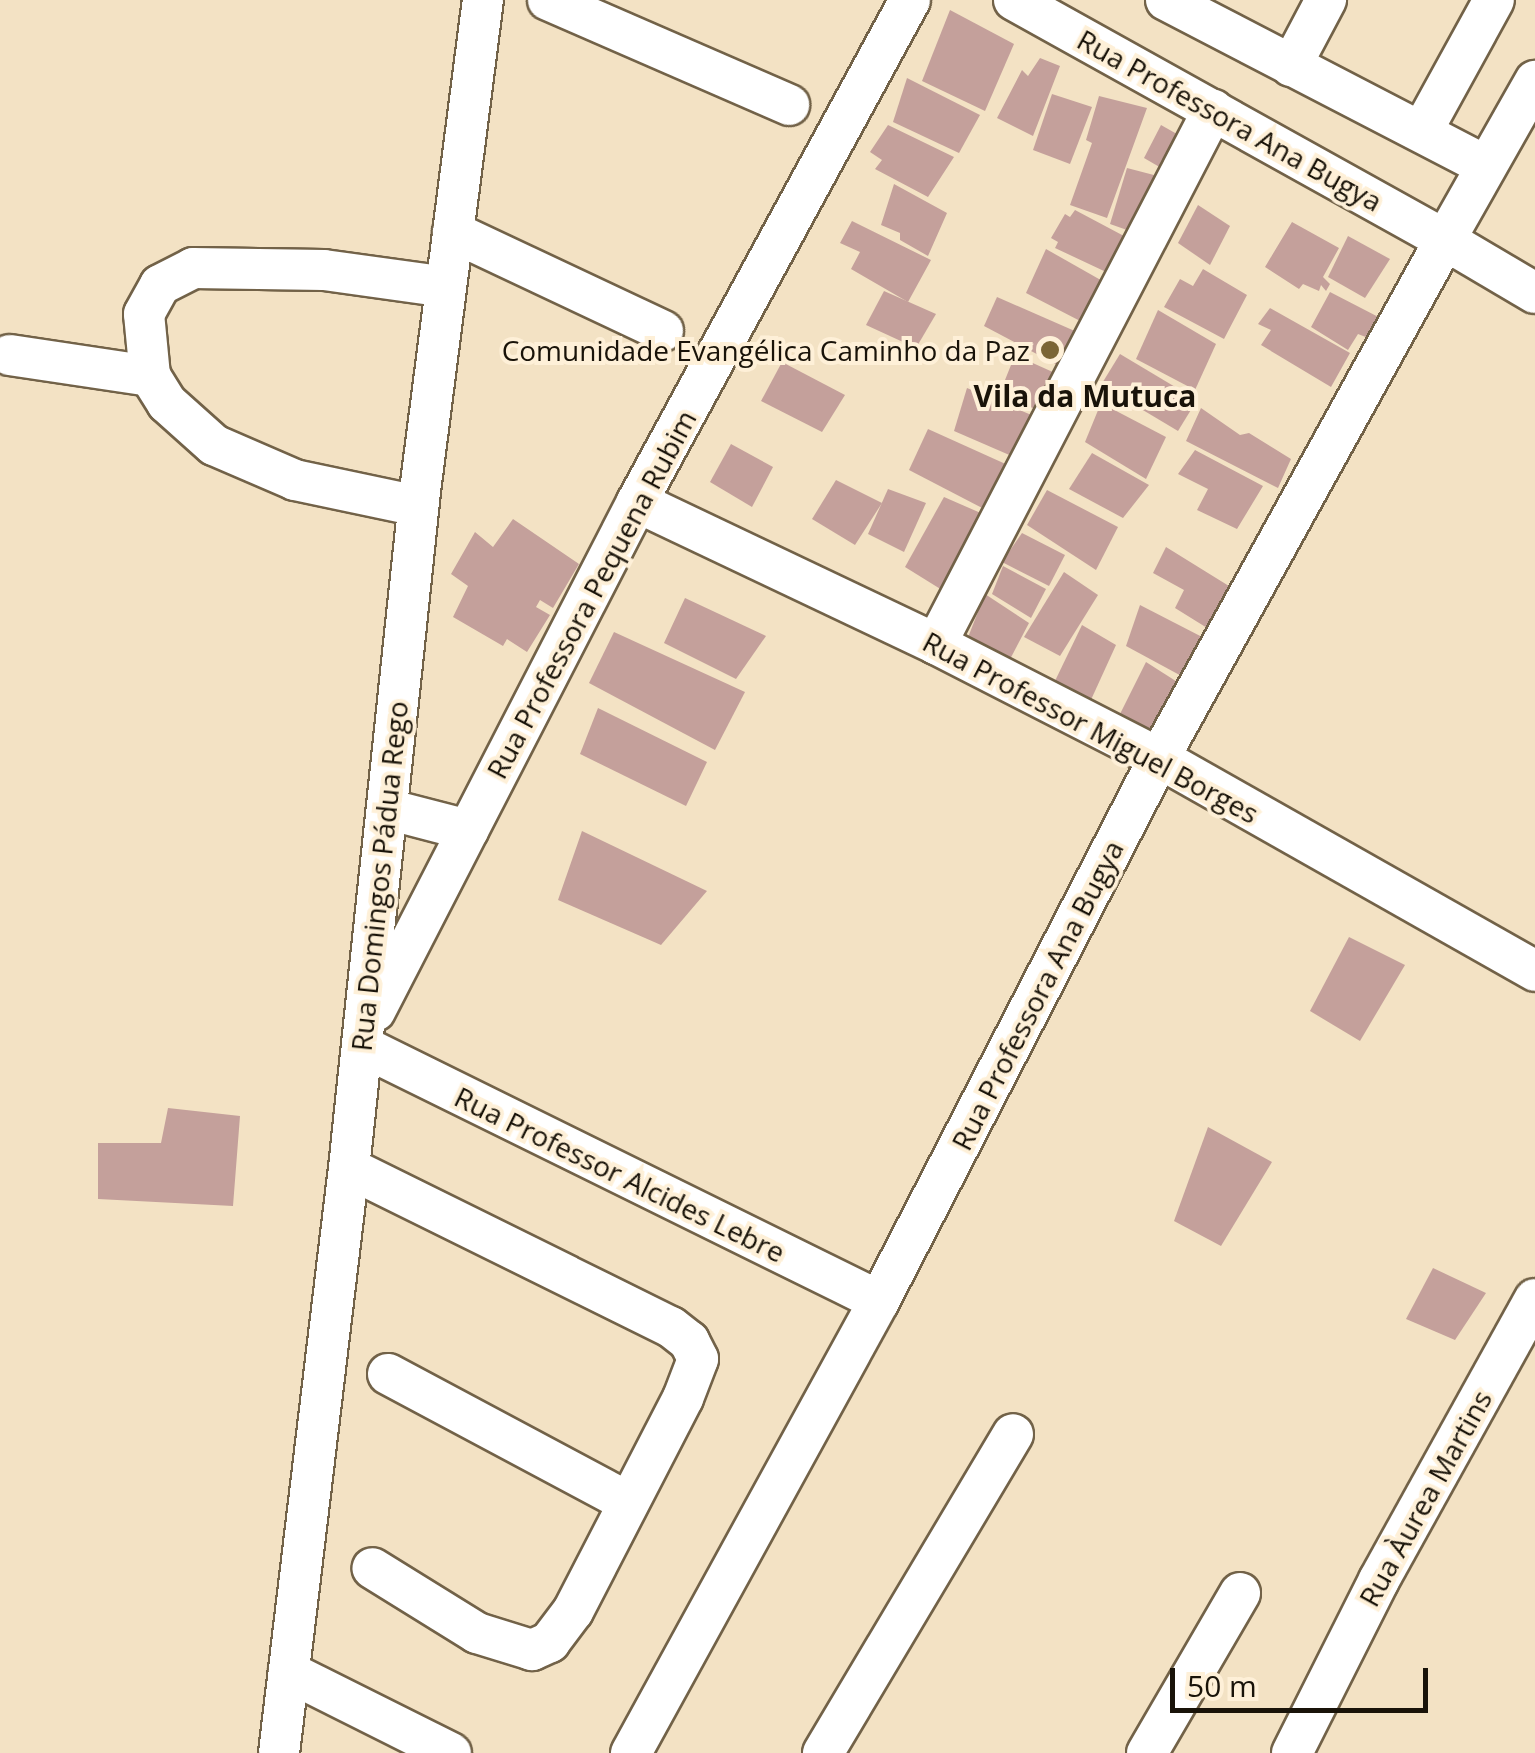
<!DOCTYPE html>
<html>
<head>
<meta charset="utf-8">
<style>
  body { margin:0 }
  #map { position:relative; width:1535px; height:1753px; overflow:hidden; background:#f3e2c4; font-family:"Open Sans",sans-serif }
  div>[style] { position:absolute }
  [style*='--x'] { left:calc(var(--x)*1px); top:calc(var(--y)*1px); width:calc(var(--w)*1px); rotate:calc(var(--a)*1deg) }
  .building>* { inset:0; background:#c4a09b }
  .roads { filter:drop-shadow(2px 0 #726248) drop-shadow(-2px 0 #726248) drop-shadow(0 2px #726248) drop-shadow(0 -2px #726248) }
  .minor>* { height:40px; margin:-20px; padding:0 20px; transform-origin:20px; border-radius:20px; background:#fff }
  .dots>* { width:28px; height:28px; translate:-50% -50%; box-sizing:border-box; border:5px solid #fef0d8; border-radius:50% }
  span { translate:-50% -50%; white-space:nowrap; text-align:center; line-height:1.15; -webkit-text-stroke:8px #fef0d8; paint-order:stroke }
  .street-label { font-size:28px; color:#191309 }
  .poi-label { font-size:28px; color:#191309 }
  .right { translate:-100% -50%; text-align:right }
  .neighbourhood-label { font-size:30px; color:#191309; font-weight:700 }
  .scale { position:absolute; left:1170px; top:1668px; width:258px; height:45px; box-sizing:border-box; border:5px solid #191309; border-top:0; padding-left:12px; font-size:30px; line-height:35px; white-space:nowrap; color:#191309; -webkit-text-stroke:8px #fef0d8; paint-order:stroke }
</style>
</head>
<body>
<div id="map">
  <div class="building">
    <i style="clip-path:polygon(950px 10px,1014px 44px,985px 111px,922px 81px)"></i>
    <i style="clip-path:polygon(1040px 58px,1060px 66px,1033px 136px,997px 118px,1022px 70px,1028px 76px)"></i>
    <i style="clip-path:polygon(907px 78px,980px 115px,959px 153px,893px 122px)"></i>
    <i style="clip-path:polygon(1052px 94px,1092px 107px,1070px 164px,1033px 150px)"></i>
    <i style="clip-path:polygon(1099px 96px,1147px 108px,1107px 218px,1070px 205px,1092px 143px,1086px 140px)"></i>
    <i style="clip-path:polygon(888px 125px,954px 157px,928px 197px,875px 169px,882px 160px,870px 152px)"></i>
    <i style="clip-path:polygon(1161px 125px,1191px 142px,1175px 176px,1144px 158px)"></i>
    <i style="clip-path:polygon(1127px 168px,1173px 180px,1144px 236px,1110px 224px)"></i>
    <i style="clip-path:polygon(894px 184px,947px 213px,928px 256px,900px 240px,900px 233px,881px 225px)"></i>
    <i style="clip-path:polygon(1198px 205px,1230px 226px,1210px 265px,1178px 243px)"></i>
    <i style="clip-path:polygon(1075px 210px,1139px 244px,1121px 279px,1055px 248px,1058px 242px,1051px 238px,1065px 214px,1070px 217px)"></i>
    <i style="clip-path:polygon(852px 221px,931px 260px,908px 302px,851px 269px,860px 252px,840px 243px)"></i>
    <i style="clip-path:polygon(1292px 222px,1339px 248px,1323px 277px,1330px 284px,1326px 291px,1321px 285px,1319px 291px,1303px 284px,1299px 289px,1265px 267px)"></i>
    <i style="clip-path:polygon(1348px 236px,1390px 259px,1365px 298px,1328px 277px)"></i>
    <i style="clip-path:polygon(1046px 249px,1106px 283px,1086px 324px,1026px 293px)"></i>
    <i style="clip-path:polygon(1203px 269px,1247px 295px,1224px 339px,1164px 307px,1180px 279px,1193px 286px)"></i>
    <i style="clip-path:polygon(884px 291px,936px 314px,916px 348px,866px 325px)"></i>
    <i style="clip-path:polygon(1330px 292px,1392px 324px,1381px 343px,1358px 334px,1348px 350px,1311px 327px)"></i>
    <i style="clip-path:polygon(997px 297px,1077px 332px,1063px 368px,984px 326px)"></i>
    <i style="clip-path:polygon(1270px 308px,1350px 353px,1331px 387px,1261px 345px,1271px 330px,1258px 324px)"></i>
    <i style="clip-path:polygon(1158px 310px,1216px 344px,1195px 390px,1136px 359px)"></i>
    <i style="clip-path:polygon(1120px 354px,1197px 400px,1178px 431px,1101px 385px)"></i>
    <i style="clip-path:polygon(1015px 355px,1055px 373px,1038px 410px,999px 395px)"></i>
    <i style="clip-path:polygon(782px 362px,845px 395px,822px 432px,761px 401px)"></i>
    <i style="clip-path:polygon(967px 388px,1041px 419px,1021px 460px,954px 431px)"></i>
    <i style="clip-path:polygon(1101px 403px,1166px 437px,1146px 479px,1085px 442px)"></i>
    <i style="clip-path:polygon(1201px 408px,1240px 435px,1249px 433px,1291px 459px,1278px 488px,1186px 441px)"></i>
    <i style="clip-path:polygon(928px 429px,1010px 466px,986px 510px,909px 470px)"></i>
    <i style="clip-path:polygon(731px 444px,773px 467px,752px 507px,710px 482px)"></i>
    <i style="clip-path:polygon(1195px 450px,1263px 486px,1237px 529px,1197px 510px,1208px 489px,1178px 474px)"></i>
    <i style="clip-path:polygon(1092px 453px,1149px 485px,1123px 518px,1069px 489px)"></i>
    <i style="clip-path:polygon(836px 480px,882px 503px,855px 545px,812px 519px)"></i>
    <i style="clip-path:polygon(888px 489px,926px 503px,904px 552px,868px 534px)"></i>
    <i style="clip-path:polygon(1047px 490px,1118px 527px,1096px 570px,1027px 525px)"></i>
    <i style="clip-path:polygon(944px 497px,983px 514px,942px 590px,905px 567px)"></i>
    <i style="clip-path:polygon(513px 519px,579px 564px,553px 608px,540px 600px,536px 607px,550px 615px,527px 652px,507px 639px,503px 646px,453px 617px,468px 586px,451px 574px,475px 532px,493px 547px)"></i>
    <i style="clip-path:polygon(1022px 533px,1065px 555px,1049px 586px,1002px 562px)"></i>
    <i style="clip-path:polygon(1166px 547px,1237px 591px,1212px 631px,1175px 608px,1184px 590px,1153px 573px)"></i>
    <i style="clip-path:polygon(1003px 566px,1046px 589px,1031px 618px,992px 594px)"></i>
    <i style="clip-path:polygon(1064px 572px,1098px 595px,1060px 656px,1024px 637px)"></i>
    <i style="clip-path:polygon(985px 594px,1029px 623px,1007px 665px,965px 645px)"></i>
    <i style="clip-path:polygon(685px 598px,766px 636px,736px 679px,664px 643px)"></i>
    <i style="clip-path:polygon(1140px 605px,1208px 640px,1187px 679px,1126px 646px)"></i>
    <i style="clip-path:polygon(1082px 625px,1116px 645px,1090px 702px,1054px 683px)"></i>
    <i style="clip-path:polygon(614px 632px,745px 692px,715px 750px,589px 683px)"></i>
    <i style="clip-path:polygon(1146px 662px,1182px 685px,1153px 731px,1120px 714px)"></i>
    <i style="clip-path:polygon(598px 708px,707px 762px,686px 806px,580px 754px)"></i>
    <i style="clip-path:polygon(582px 831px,707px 891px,661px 945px,558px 900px)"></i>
    <i style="clip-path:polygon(1349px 937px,1405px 965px,1360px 1041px,1310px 1011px)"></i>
    <i style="clip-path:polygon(168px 1108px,240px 1116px,233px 1206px,98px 1199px,98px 1143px,161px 1143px)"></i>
    <i style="clip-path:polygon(1208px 1127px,1272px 1162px,1221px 1246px,1174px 1221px)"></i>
    <i style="clip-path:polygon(1433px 1268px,1486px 1293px,1455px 1340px,1406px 1319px)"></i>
  </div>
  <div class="roads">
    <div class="minor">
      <i style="--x:548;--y:0;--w:263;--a:23.5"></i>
      <i style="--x:1014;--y:0;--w:493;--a:29.1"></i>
      <i style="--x:1445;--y:240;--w:183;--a:-60.5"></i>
      <i style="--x:1166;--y:0;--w:360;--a:27.4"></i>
      <i style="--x:1291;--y:66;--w:75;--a:-62.1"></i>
      <i style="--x:1422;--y:131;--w:149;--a:-61.2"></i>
      <i style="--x:453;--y:232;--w:232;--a:25.2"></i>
      <i style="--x:10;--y:355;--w:142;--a:8.5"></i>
      <i style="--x:637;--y:502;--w:331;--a:25.4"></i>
      <i style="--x:936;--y:644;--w:250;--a:27.1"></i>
      <i style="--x:1159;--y:758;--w:432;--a:29.5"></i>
      <i style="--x:418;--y:506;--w:126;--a:-168.1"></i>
      <i style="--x:295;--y:480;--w:88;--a:-156.6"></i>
      <i style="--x:214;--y:445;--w:63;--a:-138.2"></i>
      <i style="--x:167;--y:403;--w:32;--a:-122"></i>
      <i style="--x:150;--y:376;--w:62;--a:-95.5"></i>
      <i style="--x:144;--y:314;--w:33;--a:-61"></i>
      <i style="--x:160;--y:285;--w:37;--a:-27"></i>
      <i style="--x:193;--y:268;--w:131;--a:0.9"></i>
      <i style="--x:324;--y:270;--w:123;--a:7.9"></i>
      <i style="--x:936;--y:644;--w:602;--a:-62.58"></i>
      <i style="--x:387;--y:809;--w:84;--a:14.5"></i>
      <i style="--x:375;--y:1011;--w:572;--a:-62.76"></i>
      <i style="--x:637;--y:502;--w:571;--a:-61.46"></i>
      <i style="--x:362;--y:1046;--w:576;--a:26.25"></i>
      <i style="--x:349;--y:1168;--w:359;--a:26.3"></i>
      <i style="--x:671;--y:1327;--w:23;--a:38"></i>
      <i style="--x:689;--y:1341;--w:20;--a:63"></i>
      <i style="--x:698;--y:1359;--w:42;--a:111"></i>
      <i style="--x:683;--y:1398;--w:240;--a:117.3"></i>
      <i style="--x:573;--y:1611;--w:39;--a:127"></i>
      <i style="--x:550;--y:1642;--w:20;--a:156"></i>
      <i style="--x:532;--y:1650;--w:58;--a:-162.8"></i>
      <i style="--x:477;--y:1633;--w:123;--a:-148.2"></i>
      <i style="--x:388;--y:1374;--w:270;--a:28.1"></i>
      <i style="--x:289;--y:1672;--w:181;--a:26.6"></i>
      <i style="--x:279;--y:1753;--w:589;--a:-83.18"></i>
      <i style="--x:349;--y:1168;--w:681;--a:-84.01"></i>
      <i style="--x:420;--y:491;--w:495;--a:-82.7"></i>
      <i style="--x:631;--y:1753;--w:516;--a:-61.25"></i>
      <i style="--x:879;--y:1301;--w:611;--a:-62.72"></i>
      <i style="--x:1159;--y:758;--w:592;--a:-61.1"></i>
      <i style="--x:1445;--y:240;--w:104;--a:30.5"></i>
      <i style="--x:823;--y:1753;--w:371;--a:-59.2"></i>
      <i style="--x:1147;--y:1753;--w:185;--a:-59.8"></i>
      <i style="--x:1292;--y:1753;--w:194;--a:-63.3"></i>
      <i style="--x:1379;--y:1580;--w:321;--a:-61"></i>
    </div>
  </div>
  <div class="dots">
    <i style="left:1050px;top:350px;background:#7b6535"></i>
  </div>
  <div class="street-label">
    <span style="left:1230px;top:120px;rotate:29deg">Rua Professora Ana Bugya</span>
    <span style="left:591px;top:594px;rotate:-62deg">Rua Professora Pequena Rubim</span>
    <span style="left:1091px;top:727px;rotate:28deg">Rua Professor Miguel Borges</span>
    <span style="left:379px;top:876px;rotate:-84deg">Rua Domingos Pádua Rego</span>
    <span style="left:1037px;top:995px;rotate:-63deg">Rua Professora Ana Bugya</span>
    <span style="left:620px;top:1174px;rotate:26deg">Rua Professor Alcides Lebre</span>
    <span style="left:1425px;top:1498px;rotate:-61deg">Rua Àurea Martins</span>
  </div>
  <div class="poi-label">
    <span class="right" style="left:1030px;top:350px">Comunidade Evangélica Caminho da Paz</span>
  </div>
  <div class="neighbourhood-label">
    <span style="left:1085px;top:396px">Vila da Mutuca</span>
  </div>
  <div class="scale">50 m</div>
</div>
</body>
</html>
